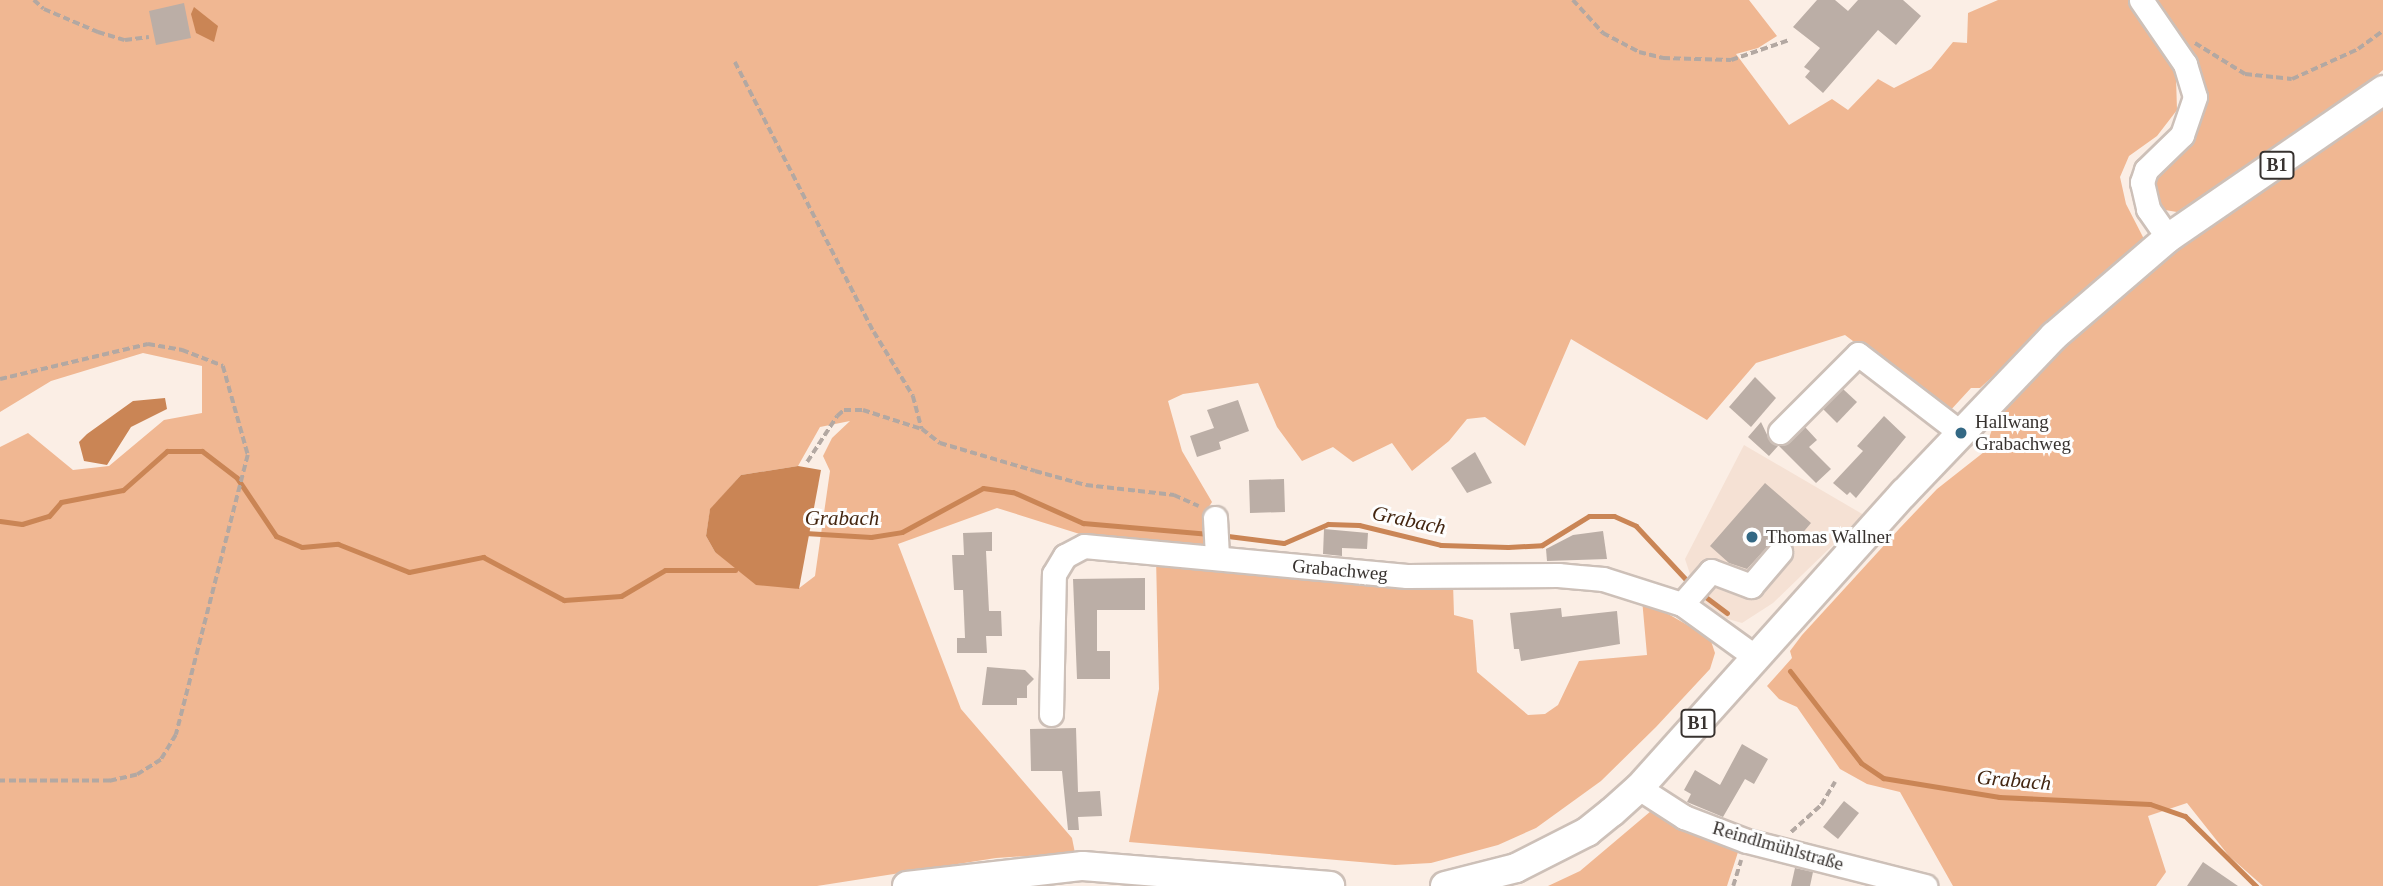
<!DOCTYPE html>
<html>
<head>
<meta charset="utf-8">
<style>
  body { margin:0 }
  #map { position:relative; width:2383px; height:886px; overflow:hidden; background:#fbeee5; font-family:"Times New Roman",serif }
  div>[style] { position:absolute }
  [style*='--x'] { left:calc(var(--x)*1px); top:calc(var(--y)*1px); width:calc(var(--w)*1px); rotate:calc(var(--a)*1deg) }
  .built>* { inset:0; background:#f5e1d4 }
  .green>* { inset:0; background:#f0b792 }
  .water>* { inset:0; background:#ca8555 }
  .stream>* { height:5px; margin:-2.5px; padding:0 2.5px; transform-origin:2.5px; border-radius:2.5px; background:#ca8555 }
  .building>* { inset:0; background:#bbaea6 }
  .path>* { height:3.5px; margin-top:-1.75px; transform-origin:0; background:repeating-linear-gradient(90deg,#b3a8a2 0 7px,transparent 0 10.5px) }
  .roads { filter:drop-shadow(2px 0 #cdc0b8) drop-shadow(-2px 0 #cdc0b8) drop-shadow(0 2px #cdc0b8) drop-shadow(0 -2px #cdc0b8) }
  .minor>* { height:23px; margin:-11.5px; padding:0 11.5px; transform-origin:11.5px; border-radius:11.5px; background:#fff }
  .major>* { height:28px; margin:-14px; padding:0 14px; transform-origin:14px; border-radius:14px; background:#fff }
  .dots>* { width:19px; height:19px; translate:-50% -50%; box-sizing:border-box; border:4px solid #fefefe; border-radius:50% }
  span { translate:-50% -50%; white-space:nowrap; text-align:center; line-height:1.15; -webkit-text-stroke:6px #fefefe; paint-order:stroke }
  .shield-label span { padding:2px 5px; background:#fefefe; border:2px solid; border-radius:5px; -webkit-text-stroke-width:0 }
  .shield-label { font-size:18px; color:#37322f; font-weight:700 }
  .poi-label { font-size:19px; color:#37322f }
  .left { translate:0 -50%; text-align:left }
  .street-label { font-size:19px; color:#37322f }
  .water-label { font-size:21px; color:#432611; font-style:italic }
</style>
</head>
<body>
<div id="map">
  <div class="built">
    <i style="clip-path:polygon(1744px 445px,1864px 515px,1773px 603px,1742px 623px,1721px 617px,1680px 593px,1690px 574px,1685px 559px)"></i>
  </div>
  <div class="green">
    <i style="clip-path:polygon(evenodd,0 0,1749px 0,1777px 36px,1758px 48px,1736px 54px,1789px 125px,1832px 99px,1848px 110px,1878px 79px,1894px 88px,1931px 69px,1953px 42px,1967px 43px,1968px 13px,1998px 0,2383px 0,2383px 70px,2355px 94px,2177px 212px,2165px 210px,2155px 199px,2152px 184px,2161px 167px,2192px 140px,2202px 92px,2197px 70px,2176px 77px,2177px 110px,2157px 136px,2129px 156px,2120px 177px,2126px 204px,2144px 239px,1980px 388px,1971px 388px,1948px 413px,1845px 335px,1756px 363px,1707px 420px,1571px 339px,1525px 446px,1485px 417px,1467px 419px,1449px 441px,1412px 471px,1392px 443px,1353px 462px,1333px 447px,1302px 461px,1277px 427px,1258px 383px,1183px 394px,1168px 401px,1182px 451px,1212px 502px,1203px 516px,1205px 563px,1453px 583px,1454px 615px,1473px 620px,1477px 672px,1528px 715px,1545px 714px,1558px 705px,1579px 661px,1647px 655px,1642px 599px,1710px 638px,1715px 653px,1710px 669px,1656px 727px,1601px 781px,1536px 828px,1498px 845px,1431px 863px,1395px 865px,1129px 842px,1159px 689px,1156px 558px,997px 508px,898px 544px,961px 709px,1072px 838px,1075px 853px,996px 858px,817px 886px,0 886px,0 447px,28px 433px,73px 470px,109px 466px,164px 420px,202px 413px,202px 366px,143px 353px,51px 381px,0 412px,0 0,850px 421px,832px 438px,823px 456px,830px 471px,815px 576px,798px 589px,715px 552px,706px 536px,710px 510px,741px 475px,798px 466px,820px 427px,850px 421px)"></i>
    <i style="clip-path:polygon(2383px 101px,2383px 886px,2263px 886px,2229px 856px,2187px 803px,2148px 816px,2166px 872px,2156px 886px,1953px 886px,1900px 792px,1867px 784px,1840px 769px,1797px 707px,1779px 699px,1767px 686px,1792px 658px,1790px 651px,1802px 635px,1899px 529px,1937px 489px,1984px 452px,1995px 421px,2015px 392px,2136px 276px)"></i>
    <i style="clip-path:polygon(1651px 811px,1740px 846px,1727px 886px,1548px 886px,1580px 871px)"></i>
  </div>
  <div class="water">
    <i style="clip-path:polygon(194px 7px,218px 26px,214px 42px,196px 33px,191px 14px)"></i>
    <i style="clip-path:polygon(165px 398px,167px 409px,131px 427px,107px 465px,84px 461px,79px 442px,87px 434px,133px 401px)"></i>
    <i style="clip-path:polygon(798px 466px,821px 470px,799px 589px,756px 585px,715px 552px,706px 536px,710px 509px,741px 475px)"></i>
  </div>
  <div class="stream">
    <i style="--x:0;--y:521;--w:22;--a:8"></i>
    <i style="--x:22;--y:524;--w:28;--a:-17"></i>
    <i style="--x:49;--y:516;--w:18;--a:-49"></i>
    <i style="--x:61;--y:502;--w:63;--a:-11"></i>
    <i style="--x:123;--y:490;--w:59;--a:-41.6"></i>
    <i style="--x:167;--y:451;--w:35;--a:0"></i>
    <i style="--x:202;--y:451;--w:44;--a:37.6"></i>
    <i style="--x:237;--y:478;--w:70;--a:56.1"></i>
    <i style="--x:276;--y:536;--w:28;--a:23"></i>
    <i style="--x:302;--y:547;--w:36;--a:-5"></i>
    <i style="--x:338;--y:544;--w:76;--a:21.5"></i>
    <i style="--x:409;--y:572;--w:76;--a:-11.5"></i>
    <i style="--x:483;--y:557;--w:92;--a:28"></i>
    <i style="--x:564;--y:600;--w:57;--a:-4"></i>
    <i style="--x:621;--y:596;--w:51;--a:-30.6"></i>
    <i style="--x:665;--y:570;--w:70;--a:0"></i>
    <i style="--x:805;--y:533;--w:66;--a:3.5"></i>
    <i style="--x:871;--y:537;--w:31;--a:-9"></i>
    <i style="--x:902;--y:532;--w:92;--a:-28.5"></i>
    <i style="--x:983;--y:488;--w:30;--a:8"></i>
    <i style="--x:1013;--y:492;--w:77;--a:23.9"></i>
    <i style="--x:1083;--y:523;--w:127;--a:5"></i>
    <i style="--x:1220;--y:535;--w:64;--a:7.1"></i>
    <i style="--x:1284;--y:543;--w:48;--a:-23.4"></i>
    <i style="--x:1328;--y:524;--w:31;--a:2"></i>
    <i style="--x:1359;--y:525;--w:84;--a:13.7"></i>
    <i style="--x:1441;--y:545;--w:67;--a:1.7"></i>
    <i style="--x:1508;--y:547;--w:34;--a:-3"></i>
    <i style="--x:1542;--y:545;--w:55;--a:-31.7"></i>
    <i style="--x:1589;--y:516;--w:25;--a:0"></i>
    <i style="--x:1614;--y:516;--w:24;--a:24"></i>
    <i style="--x:1636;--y:526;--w:81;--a:47"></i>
    <i style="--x:1699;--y:592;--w:35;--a:37"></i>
    <i style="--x:1790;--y:671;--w:116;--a:52.3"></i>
    <i style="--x:1861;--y:763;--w:27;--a:34"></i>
    <i style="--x:1883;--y:778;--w:118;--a:9.3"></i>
    <i style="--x:1999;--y:797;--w:151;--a:2.7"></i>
    <i style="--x:2150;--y:804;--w:37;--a:19"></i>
    <i style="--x:2185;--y:816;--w:100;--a:44.6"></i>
  </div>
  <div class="building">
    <i style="clip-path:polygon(1817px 0,1835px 0,1848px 11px,1858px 0,1903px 0,1921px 16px,1896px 45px,1878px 30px,1823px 93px,1805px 77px,1810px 71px,1804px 67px,1820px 48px,1793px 27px)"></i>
    <i style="clip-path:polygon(184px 3px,191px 38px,156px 45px,149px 11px)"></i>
    <i style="clip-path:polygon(1755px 377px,1776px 398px,1751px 427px,1729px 407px)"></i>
    <i style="clip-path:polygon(1843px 389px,1857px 402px,1837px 423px,1823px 409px)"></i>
    <i style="clip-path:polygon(1238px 400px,1249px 431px,1219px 442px,1221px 449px,1197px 457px,1190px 436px,1214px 428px,1207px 410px)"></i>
    <i style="clip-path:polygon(1884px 416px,1906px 437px,1856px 498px,1850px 492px,1847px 495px,1833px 483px,1863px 451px,1857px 446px)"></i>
    <i style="clip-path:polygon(1761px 422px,1770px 441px,1778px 446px,1769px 456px,1748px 437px)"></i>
    <i style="clip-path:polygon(1805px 427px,1817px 440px,1809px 447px,1831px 469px,1816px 483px,1779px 446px)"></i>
    <i style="clip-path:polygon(1475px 452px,1492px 483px,1467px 493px,1451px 468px)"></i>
    <i style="clip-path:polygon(1284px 479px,1285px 512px,1250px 513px,1249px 480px)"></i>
    <i style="clip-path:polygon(1765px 483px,1811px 523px,1794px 543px,1781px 532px,1747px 569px,1729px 563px,1710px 546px)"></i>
    <i style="clip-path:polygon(1324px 529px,1368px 533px,1367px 549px,1342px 548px,1342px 556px,1323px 554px)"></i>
    <i style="clip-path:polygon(1603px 531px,1607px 559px,1547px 561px,1546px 549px,1573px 535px)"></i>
    <i style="clip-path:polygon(992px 532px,992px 551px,986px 551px,989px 611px,1001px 611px,1002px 636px,986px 636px,987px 653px,957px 653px,957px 638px,965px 638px,963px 590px,954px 590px,952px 555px,964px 555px,963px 533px)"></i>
    <i style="clip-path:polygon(1145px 578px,1145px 610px,1097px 610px,1097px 651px,1110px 651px,1110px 679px,1077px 679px,1073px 579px)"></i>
    <i style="clip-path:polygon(1561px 608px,1562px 617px,1617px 611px,1620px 644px,1521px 661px,1519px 649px,1514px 649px,1510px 613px)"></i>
    <i style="clip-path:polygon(987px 667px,1025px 670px,1034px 679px,1027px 686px,1027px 698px,1017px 698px,1017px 705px,982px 705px)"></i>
    <i style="clip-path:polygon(1076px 728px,1078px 792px,1100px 791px,1102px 816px,1078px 817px,1079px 830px,1068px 830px,1062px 771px,1031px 771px,1030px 729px)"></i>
    <i style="clip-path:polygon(1742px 744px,1768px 759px,1754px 784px,1745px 779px,1723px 817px,1687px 802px,1691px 794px,1684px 790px,1695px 770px,1720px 785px)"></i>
    <i style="clip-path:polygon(1844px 801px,1859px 813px,1838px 839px,1823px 827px)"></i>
    <i style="clip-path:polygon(2203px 862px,2238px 886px,2187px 886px)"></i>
    <i style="clip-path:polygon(1795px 868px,1813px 872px,1810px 886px,1791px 886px)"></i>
  </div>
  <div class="path">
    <i style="--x:34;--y:0;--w:13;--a:42"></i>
    <i style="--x:44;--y:9;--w:59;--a:23.1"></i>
    <i style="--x:98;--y:32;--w:28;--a:17"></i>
    <i style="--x:125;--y:40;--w:24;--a:-7"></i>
    <i style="--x:1573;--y:0;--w:45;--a:47.7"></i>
    <i style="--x:1603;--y:33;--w:41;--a:27.8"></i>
    <i style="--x:1639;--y:52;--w:25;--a:14"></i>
    <i style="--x:1663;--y:58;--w:68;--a:1.7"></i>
    <i style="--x:1731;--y:60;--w:61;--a:-19"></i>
    <i style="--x:2195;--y:43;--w:59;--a:31.8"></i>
    <i style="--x:2245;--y:74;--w:47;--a:6.1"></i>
    <i style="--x:2292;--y:79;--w:72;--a:-24.4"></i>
    <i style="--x:2358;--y:49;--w:31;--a:-36"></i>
    <i style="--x:735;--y:62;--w:304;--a:62.8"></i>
    <i style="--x:874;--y:332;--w:75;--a:58.6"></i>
    <i style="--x:913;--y:396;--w:34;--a:75"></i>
    <i style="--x:0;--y:379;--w:152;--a:-13.3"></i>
    <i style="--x:148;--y:344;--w:35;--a:10"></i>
    <i style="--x:182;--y:350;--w:44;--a:21.3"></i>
    <i style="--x:223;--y:366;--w:92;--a:74.3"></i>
    <i style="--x:248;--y:455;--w:289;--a:104.4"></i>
    <i style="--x:176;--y:735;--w:29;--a:121"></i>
    <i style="--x:161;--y:760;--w:28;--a:148"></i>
    <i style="--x:137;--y:775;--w:28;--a:167"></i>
    <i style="--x:110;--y:781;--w:110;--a:180"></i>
    <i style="--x:807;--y:462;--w:55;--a:-56.9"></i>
    <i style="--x:837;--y:416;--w:9;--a:-41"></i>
    <i style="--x:844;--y:410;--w:19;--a:0"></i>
    <i style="--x:863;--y:410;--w:62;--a:17.9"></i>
    <i style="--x:922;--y:429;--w:23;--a:38"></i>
    <i style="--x:940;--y:443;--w:99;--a:16.4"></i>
    <i style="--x:1035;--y:471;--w:53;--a:15.4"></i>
    <i style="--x:1086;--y:485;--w:89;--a:6.5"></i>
    <i style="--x:1174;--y:495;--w:27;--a:24"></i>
    <i style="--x:1791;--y:832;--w:40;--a:-42"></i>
    <i style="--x:1821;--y:805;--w:27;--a:-59"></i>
    <i style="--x:1733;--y:886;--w:27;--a:-73"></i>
  </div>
  <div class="roads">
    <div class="minor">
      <i style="--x:2141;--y:0;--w:78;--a:55.5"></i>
      <i style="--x:2185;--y:64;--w:34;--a:73"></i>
      <i style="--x:2195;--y:97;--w:40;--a:108.9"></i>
      <i style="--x:2182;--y:135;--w:50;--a:135.8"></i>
      <i style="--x:2146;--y:170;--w:13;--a:108"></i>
      <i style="--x:2142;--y:182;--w:28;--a:77"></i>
      <i style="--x:2148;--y:209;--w:35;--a:55"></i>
      <i style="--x:1780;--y:432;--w:110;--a:-45"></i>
      <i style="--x:1858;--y:354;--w:130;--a:37.5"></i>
      <i style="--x:1215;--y:518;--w:39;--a:87"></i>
      <i style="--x:1682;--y:604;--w:44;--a:-48.7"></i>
      <i style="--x:1711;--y:571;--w:43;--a:20.6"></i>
      <i style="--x:1751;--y:586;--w:45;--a:-49.5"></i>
      <i style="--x:1051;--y:714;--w:140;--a:-88.8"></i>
      <i style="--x:1054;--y:574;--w:21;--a:-59"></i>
      <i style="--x:1065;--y:556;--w:21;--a:-28"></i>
      <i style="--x:1084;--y:546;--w:324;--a:5.3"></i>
      <i style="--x:1407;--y:576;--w:151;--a:-0.4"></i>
      <i style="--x:1558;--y:575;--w:45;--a:5.1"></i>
      <i style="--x:1603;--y:579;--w:83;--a:17.6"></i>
      <i style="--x:1682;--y:604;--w:92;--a:35.8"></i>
      <i style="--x:1639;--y:788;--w:54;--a:32.8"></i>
      <i style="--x:1684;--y:817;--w:67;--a:20.9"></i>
      <i style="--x:1747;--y:841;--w:184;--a:14.2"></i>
    </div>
    <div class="major">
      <i style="--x:907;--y:886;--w:177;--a:-6.5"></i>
      <i style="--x:1083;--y:866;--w:248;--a:4.6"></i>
      <i style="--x:1445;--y:886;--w:73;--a:-14.2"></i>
      <i style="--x:1516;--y:868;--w:80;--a:-26.9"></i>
      <i style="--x:1587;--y:832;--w:32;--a:-39"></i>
      <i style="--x:1612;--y:812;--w:36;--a:-42"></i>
      <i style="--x:1639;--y:788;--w:397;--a:-48.1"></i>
      <i style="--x:1904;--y:493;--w:217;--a:-46.3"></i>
      <i style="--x:2054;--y:336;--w:150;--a:-40.7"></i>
      <i style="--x:2168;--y:238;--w:261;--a:-34.5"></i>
    </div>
  </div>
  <div class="dots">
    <i style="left:1961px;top:433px;background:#336884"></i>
    <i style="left:1752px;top:537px;background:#336884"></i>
  </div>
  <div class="shield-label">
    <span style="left:2277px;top:165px">B1</span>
    <span style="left:1698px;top:723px">B1</span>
  </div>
  <div class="poi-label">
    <span class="left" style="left:1975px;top:433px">Hallwang<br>Grabachweg</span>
    <span class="left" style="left:1766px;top:537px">Thomas Wallner</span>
  </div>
  <div class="street-label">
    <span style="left:1340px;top:570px;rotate:5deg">Grabachweg</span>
    <span style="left:1778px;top:846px;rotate:16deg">Reindlmühlstraße</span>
  </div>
  <div class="water-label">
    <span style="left:842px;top:518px">Grabach</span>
    <span style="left:1409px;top:520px;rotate:12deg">Grabach</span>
    <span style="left:2014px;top:780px;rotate:5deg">Grabach</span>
  </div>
</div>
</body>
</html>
